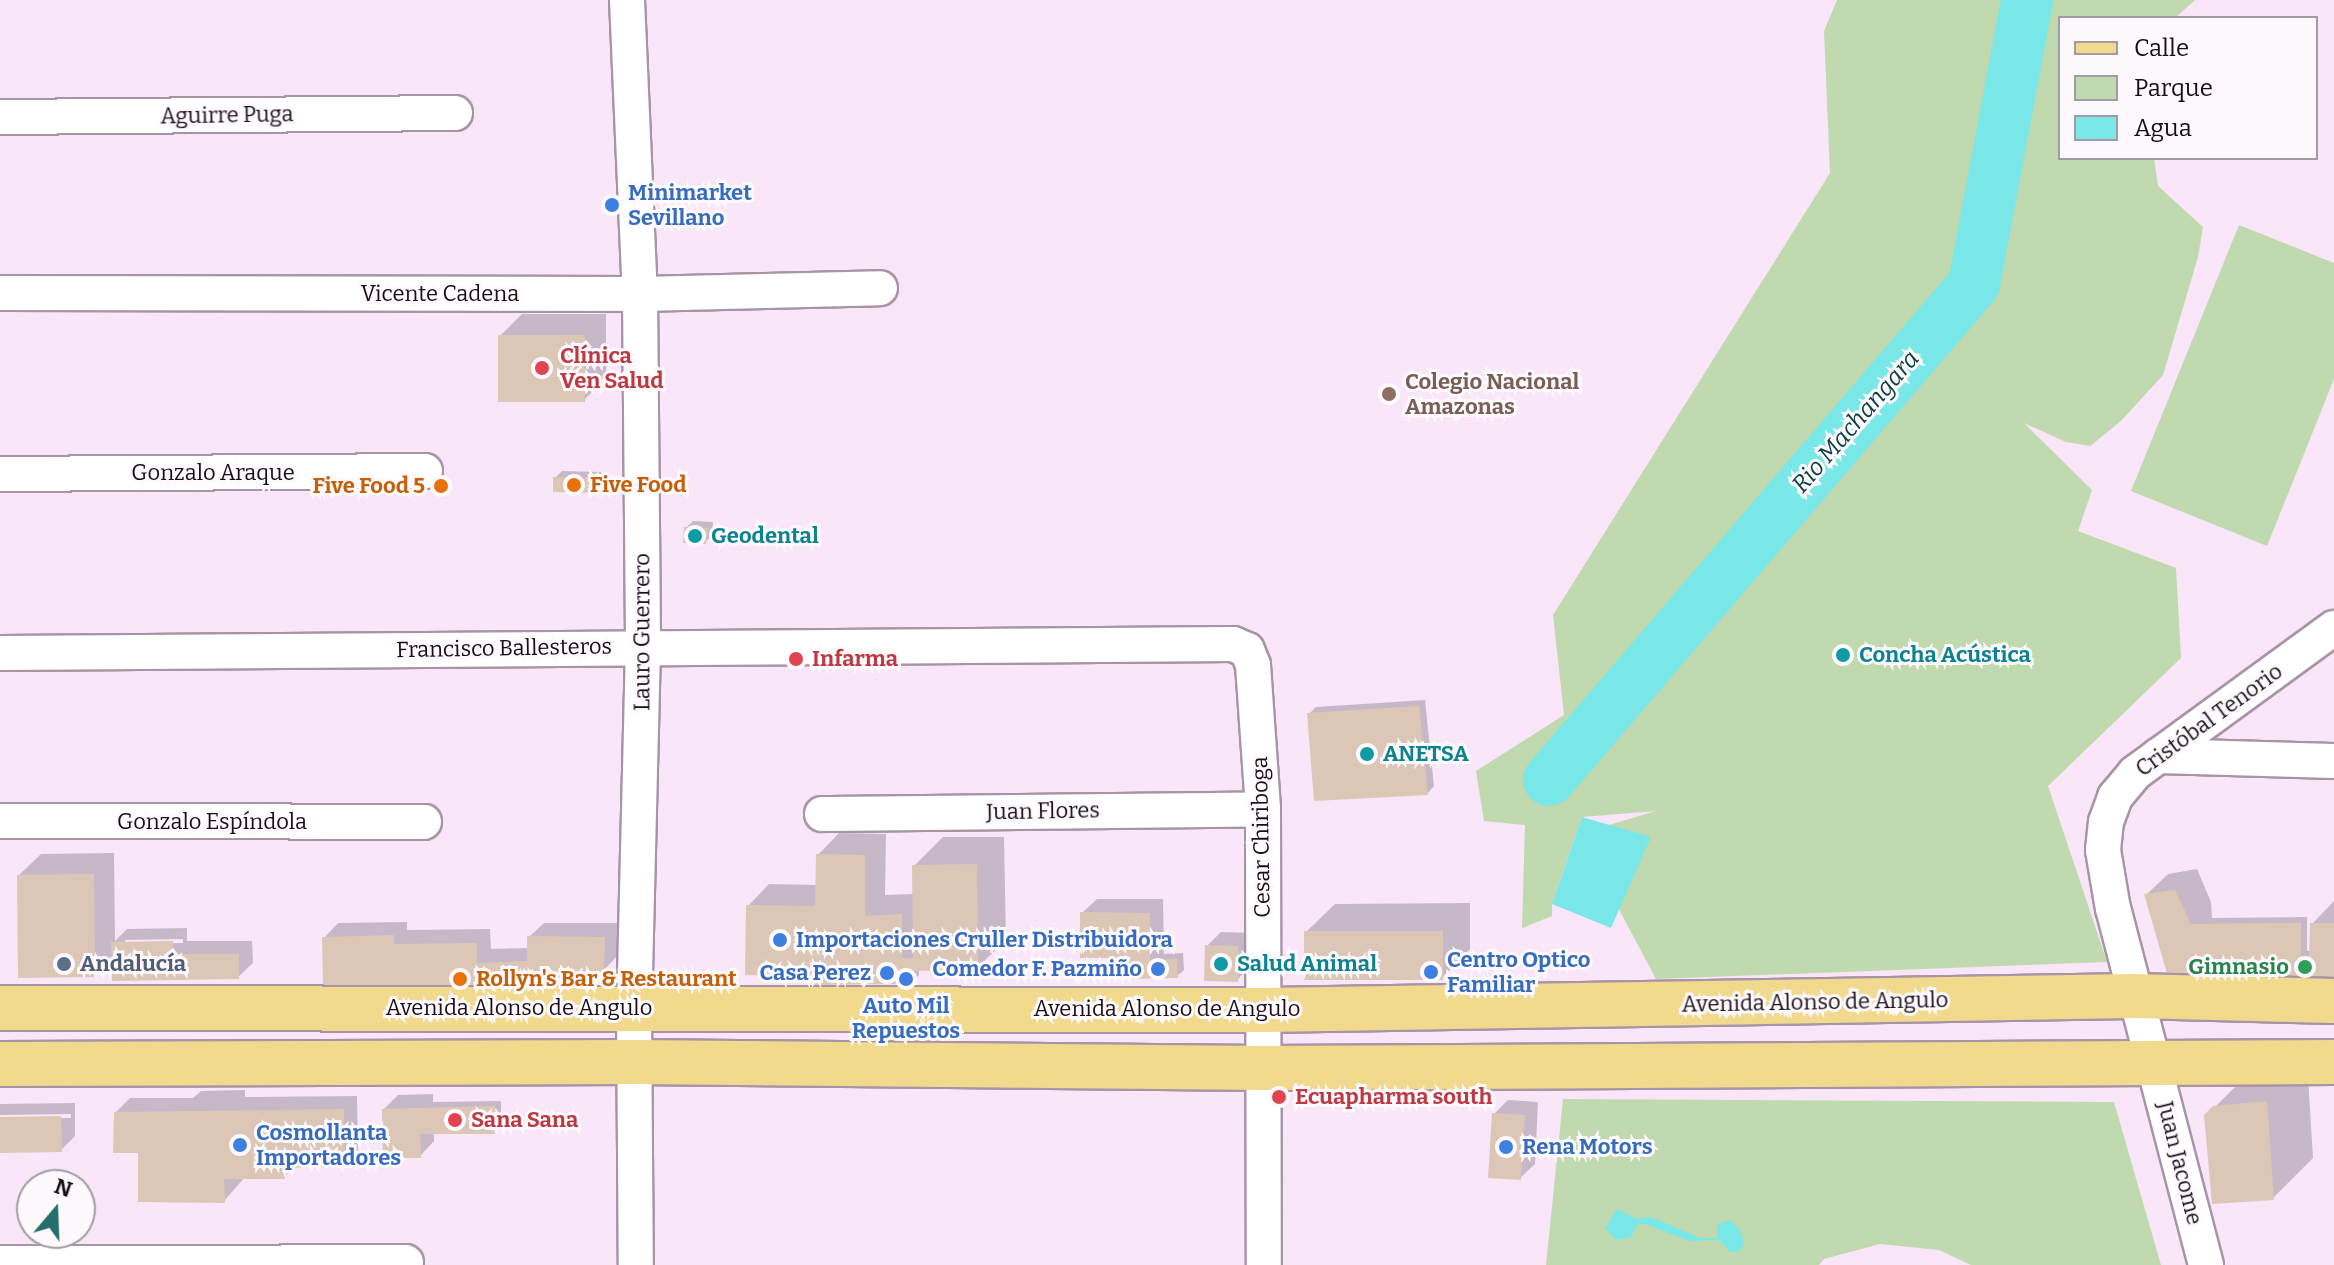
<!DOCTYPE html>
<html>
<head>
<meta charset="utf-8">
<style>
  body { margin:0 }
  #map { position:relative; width:2334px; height:1265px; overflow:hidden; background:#f9e6f9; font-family:Bitter,serif }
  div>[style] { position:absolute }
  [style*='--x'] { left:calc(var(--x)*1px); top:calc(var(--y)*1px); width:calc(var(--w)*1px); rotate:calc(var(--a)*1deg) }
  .green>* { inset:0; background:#c0d9ae }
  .water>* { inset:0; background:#7ae8e8 }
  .shadow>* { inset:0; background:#0003 }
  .river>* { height:52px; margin:-26px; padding:0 26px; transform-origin:26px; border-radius:26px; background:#7ae8e8 }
  .building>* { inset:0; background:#dcc7b7 }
  .roads { filter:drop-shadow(2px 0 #a795a6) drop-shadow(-2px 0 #a795a6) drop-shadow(0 2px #a795a6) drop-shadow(0 -2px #a795a6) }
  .minor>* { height:34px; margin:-17px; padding:0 17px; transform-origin:17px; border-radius:17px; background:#fff }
  .primary>* { height:44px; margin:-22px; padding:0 22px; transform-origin:22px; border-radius:22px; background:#f1d98d }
  .dots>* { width:22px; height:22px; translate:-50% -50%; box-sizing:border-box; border:4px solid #fdf9fd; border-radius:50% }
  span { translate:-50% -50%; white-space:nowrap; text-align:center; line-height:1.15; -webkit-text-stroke:6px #fdf9fd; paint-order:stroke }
  .street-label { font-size:22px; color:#161016 }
  .shop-label { font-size:22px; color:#366cbe; font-weight:700 }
  .left { translate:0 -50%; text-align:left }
  .right { translate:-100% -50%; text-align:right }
  .health-label { font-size:22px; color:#be3a42; font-weight:700 }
  .education-label { font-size:22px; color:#785e54; font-weight:700 }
  .food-label { font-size:22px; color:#c56008; font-weight:700 }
  .culture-label { font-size:22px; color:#0d838f; font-weight:700 }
  .service-label { font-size:22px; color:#4e5e75; font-weight:700 }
  .leisure-label { font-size:22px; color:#27864d; font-weight:700 }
  .water-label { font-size:24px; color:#0c4141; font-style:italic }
  .legend { position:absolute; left:2058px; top:16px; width:260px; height:144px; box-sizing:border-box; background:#fdf9fd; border:2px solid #a19ca1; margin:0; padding:10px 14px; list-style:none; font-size:24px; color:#161016 }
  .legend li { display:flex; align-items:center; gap:16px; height:40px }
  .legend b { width:40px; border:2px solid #a19ca1 }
  .north { position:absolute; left:16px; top:1169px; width:80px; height:80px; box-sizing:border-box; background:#fdf9fd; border:2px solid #a19ca1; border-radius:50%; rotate:19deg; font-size:22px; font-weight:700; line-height:32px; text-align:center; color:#161016 }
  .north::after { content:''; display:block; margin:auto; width:28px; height:36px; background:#246e6b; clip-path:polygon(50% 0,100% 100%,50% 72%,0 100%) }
</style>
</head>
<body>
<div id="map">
  <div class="green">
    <i style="clip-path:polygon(1837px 0,2195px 0,2175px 18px,2060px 18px,2060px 158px,2154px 158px,2158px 186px,2203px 227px,2198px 257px,2163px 375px,2121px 421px,2090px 446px,2066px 442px,2024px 423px,2092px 490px,2078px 531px,2176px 568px,2181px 658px,2048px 786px,2107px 962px,1656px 979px,1579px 834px,1656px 811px,1582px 817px,1552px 904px,1552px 916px,1522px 928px,1525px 825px,1484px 821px,1476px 771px,1564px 715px,1553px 615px,1830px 173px,1824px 31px)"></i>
    <i style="clip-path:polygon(2239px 225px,2334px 263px,2334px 379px,2267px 546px,2131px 491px)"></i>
    <i style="clip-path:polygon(1563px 1099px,2114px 1102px,2161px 1265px,1971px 1265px,1939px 1250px,1880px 1244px,1824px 1259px,1819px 1265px,1546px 1265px)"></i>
  </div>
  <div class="water">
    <i style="clip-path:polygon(1582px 817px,1651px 837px,1611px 928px,1552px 904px)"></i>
    <i style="clip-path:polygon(1617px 1209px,1637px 1219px,1648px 1217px,1661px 1221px,1700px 1238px,1717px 1238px,1717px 1225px,1730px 1220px,1740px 1229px,1744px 1245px,1738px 1252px,1730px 1252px,1720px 1240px,1689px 1241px,1645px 1224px,1637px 1225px,1631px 1237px,1616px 1240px,1605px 1228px)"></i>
  </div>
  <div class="shadow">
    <i style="clip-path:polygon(522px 314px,606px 314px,606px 378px,584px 400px,500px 336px)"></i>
    <i style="clip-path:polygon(562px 471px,601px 472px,601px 484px,594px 491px,555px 478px)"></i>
    <i style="clip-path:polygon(693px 521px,713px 522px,712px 536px,705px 542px,686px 528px)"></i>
    <i style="clip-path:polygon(1425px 700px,1434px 786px,1428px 793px,1309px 714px,1316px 707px)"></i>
    <i style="clip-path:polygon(839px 833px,886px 834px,885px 895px,915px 894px,914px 866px,943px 837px,1004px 837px,1006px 940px,977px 968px,919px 969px,919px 975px,912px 982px,816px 974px,748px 906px,769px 884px,817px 885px,818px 855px)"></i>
    <i style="clip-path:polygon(evenodd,114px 853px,115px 941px,127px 929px,187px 928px,187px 941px,252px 941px,253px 963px,238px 977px,113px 956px,94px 975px,19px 875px,41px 854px,114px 853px,183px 939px,183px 943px,125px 944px,125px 940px,183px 939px)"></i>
    <i style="clip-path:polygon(2197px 869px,2211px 902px,2212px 918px,2307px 917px,2307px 951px,2311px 951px,2312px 924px,2334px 901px,2334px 975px,2192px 975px,2146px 895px,2168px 874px)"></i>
    <i style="clip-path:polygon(1097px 899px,1163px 899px,1164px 954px,1183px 953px,1184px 970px,1177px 976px,1129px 956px,1082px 913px)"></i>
    <i style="clip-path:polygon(1470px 903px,1470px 949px,1442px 978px,1306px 932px,1335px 904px)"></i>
    <i style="clip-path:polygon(407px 922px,407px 930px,490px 929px,491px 949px,529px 948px,529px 937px,544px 923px,618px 923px,618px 955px,594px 981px,325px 985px,324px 938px,338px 923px)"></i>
    <i style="clip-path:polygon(1221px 932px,1252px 933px,1251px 965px,1237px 980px,1207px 946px)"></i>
    <i style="clip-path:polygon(2307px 1062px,2313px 1158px,2273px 1198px,2206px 1116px,2255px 1067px)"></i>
    <i style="clip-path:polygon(245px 1090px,245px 1097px,357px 1096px,358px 1151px,344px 1165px,296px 1166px,284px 1177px,245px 1177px,224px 1201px,140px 1151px,116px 1112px,130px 1098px,193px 1098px,201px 1091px)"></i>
    <i style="clip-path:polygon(433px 1094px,433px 1102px,501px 1101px,501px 1125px,495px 1132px,434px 1132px,434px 1141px,420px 1156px,384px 1109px,398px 1095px)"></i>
    <i style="clip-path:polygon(1508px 1100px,1538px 1102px,1535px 1164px,1520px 1178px,1494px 1114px)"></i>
    <i style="clip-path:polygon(75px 1103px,75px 1136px,61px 1150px,0 1151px,0 1119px,71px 1118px,71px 1114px,0 1115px,0 1104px)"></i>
  </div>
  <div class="river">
    <i style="--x:1549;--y:780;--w:653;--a:-49.41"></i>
    <i style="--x:1974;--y:284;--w:289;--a:-79.4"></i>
  </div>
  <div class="building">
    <i style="clip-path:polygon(498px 335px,585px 335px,585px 402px,498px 402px)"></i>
    <i style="clip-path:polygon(553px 477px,596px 478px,595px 493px,553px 492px)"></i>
    <i style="clip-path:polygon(684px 527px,708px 528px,706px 544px,683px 543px)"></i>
    <i style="clip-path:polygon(1419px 706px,1428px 795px,1314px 801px,1307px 713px)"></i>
    <i style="clip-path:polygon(816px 854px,865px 855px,865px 916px,902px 914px,902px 958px,913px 958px,912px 865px,977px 864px,978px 970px,913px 971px,913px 984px,902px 984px,814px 985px,814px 976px,745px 975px,746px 905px,815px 906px)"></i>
    <i style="clip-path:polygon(94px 874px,95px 977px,18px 978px,17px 875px)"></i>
    <i style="clip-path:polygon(2175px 890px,2191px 924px,2301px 923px,2301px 957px,2309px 957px,2310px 923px,2334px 923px,2334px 977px,2168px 977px,2144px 894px)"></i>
    <i style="clip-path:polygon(1080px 912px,1150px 913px,1150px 960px,1177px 959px,1178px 978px,1128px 979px,1127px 958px,1080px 958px)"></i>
    <i style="clip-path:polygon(1304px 931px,1443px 931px,1443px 980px,1304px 980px)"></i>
    <i style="clip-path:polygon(394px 935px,394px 944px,477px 943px,477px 963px,527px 961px,527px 936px,605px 937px,604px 971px,595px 983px,323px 987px,322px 937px)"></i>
    <i style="clip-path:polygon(173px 941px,173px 954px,239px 954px,239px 979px,112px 981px,111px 942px)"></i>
    <i style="clip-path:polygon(1205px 945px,1238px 946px,1238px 982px,1204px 981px)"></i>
    <i style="clip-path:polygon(2267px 1101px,2274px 1200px,2212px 1204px,2204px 1115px,2213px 1106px)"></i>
    <i style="clip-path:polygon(495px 1106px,495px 1134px,420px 1134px,421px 1158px,383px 1158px,382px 1109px)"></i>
    <i style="clip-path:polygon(344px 1109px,345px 1167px,285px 1168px,285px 1179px,224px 1179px,225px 1203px,138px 1202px,138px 1153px,113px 1153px,114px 1112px)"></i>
    <i style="clip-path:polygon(1492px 1113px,1525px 1115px,1521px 1180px,1488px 1178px)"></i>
    <i style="clip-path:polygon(61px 1116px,62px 1152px,0 1153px,0 1117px)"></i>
  </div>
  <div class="roads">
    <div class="minor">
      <i style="--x:627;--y:0;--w:294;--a:87.5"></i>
      <i style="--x:640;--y:294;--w:353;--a:89.5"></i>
      <i style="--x:643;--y:647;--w:361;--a:91.4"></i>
      <i style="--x:634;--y:1008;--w:257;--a:89.6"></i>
      <i style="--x:0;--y:117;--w:455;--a:-0.5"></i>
      <i style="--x:0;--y:293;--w:640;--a:0.09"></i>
      <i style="--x:640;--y:294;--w:240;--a:-1.4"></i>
      <i style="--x:0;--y:474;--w:425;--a:-0.4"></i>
      <i style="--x:0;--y:653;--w:1233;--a:-0.42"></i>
      <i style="--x:1233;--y:644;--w:15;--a:23"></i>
      <i style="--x:1247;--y:650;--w:16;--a:68"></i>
      <i style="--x:1253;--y:665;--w:144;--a:86"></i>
      <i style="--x:1263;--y:809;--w:456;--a:89.9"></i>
      <i style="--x:2158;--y:756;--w:176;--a:1.6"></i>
      <i style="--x:822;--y:814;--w:441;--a:-0.6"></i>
      <i style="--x:0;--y:821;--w:424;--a:0.1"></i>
      <i style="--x:0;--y:1263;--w:406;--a:-0.1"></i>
      <i style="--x:2206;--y:1265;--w:368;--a:-104.6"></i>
      <i style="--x:2113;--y:909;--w:60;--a:-99.6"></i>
      <i style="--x:2103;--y:850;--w:28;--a:-84"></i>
      <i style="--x:2106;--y:822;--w:27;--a:-70"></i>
      <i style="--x:2115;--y:797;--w:31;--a:-50"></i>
      <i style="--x:2135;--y:773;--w:246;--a:-36.1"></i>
    </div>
    <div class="primary">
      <i style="--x:0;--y:1008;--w:1264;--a:0.09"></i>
      <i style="--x:1264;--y:1010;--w:869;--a:-0.92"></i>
      <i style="--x:2133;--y:996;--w:201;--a:1.4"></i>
      <i style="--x:0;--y:1064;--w:634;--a:-0.18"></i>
      <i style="--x:634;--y:1062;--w:629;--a:0.55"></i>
      <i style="--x:1263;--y:1068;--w:1071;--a:-0.32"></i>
    </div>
  </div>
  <div class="dots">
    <i style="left:612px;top:205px;background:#3f7fe0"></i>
    <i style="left:542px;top:368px;background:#e0444e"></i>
    <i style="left:1389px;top:394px;background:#8d6e63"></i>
    <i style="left:574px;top:485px;background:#e8710a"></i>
    <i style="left:441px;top:486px;background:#e8710a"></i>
    <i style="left:695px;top:536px;background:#0f9aa8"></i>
    <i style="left:1843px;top:655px;background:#0f9aa8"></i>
    <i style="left:796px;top:659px;background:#e0444e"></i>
    <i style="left:1367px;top:754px;background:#0f9aa8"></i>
    <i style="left:780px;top:940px;background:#3f7fe0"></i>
    <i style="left:64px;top:964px;background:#5c6f8a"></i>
    <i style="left:1221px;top:964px;background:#0f9aa8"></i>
    <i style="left:2305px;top:967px;background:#2e9e5b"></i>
    <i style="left:1158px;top:969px;background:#3f7fe0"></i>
    <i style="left:1431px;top:972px;background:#3f7fe0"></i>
    <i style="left:887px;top:973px;background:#3f7fe0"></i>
    <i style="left:460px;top:979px;background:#e8710a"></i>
    <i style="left:906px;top:979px;background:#3f7fe0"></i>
    <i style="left:1279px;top:1097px;background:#e0444e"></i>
    <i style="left:455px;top:1120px;background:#e0444e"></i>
    <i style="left:240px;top:1145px;background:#3f7fe0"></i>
    <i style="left:1506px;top:1147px;background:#3f7fe0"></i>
  </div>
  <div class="street-label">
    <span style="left:227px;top:115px;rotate:-1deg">Aguirre Puga</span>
    <span style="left:440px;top:294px">Vicente Cadena</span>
    <span style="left:213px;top:473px">Gonzalo Araque</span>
    <span style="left:642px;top:632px;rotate:-90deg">Lauro Guerrero</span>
    <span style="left:504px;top:648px;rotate:-1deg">Francisco Ballesteros</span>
    <span style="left:2209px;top:720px;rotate:-36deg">Cristóbal Tenorio</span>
    <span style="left:1043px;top:811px;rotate:-1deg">Juan Flores</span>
    <span style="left:212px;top:822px">Gonzalo Espíndola</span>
    <span style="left:1261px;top:837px;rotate:-91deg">Cesar Chiriboga</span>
    <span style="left:1815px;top:1002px;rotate:-1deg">Avenida Alonso de Angulo</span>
    <span style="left:519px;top:1008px">Avenida Alonso de Angulo</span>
    <span style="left:1167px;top:1009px">Avenida Alonso de Angulo</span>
    <span style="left:2180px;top:1163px;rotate:76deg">Juan Jacome</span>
  </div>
  <div class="shop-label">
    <span class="left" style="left:628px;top:205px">Minimarket<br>Sevillano</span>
    <span class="left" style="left:796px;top:940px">Importaciones Cruller Distribuidora</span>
    <span class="left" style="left:1447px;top:972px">Centro Optico<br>Familiar</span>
    <span class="right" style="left:1142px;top:969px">Comedor F. Pazmiño</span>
    <span class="right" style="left:871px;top:973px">Casa Perez</span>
    <span style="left:906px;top:1018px">Auto Mil<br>Repuestos</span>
    <span class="left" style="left:256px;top:1145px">Cosmollanta<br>Importadores</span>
    <span class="left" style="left:1522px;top:1147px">Rena Motors</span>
  </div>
  <div class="health-label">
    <span class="left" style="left:560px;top:368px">Clínica<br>Ven Salud</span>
    <span class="left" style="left:812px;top:659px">Infarma</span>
    <span class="left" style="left:1295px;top:1097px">Ecuapharma south</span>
    <span class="left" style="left:471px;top:1120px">Sana Sana</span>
  </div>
  <div class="education-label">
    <span class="left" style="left:1405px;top:394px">Colegio Nacional<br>Amazonas</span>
  </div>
  <div class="food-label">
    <span class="left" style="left:590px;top:485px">Five Food</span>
    <span class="right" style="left:425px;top:486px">Five Food 5</span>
    <span class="left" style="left:476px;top:979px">Rollyn's Bar &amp; Restaurant</span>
  </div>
  <div class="culture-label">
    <span class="left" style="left:711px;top:536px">Geodental</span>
    <span class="left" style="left:1859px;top:655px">Concha Acústica</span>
    <span class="left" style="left:1383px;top:754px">ANETSA</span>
    <span class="left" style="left:1237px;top:964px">Salud Animal</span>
  </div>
  <div class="service-label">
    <span class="left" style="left:80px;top:964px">Andalucía</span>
  </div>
  <div class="leisure-label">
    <span class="right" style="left:2289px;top:967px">Gimnasio</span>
  </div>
  <div class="water-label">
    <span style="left:1856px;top:422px;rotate:-49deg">Rio Machangara</span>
  </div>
  <ul class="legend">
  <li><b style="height:10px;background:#f1d98d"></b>Calle</li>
  <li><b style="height:22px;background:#c0d9ae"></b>Parque</li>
  <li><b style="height:22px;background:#7ae8e8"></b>Agua</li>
  </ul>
  <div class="north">N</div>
</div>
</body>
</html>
